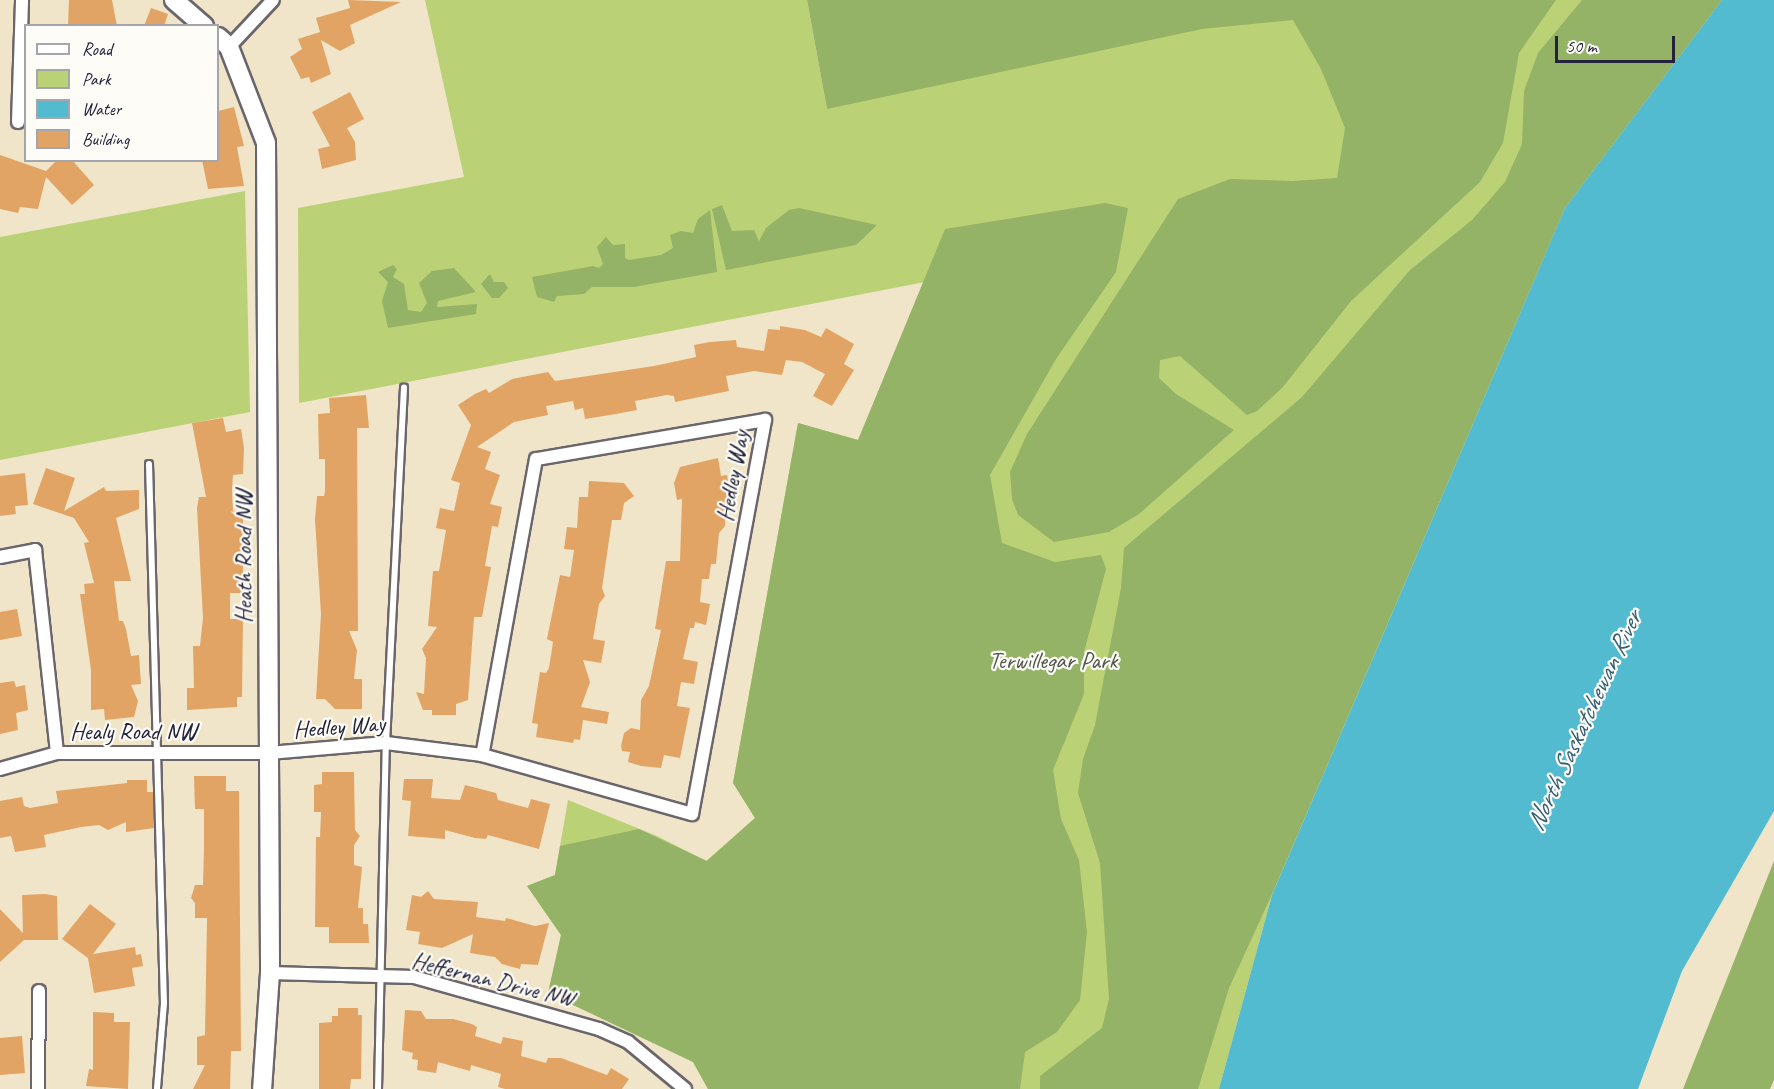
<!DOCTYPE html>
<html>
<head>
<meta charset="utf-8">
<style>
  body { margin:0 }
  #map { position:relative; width:1774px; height:1089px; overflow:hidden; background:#f0e5c8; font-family:Caveat,sans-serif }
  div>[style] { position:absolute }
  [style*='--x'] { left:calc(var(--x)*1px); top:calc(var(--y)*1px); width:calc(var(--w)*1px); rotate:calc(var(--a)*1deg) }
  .green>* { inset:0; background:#bbd175 }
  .forest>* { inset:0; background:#94b366 }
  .water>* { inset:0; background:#53bbd0 }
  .building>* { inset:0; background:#e2a465 }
  .roads { filter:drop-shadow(2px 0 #6a666c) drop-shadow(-2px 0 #6a666c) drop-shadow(0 2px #6a666c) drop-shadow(0 -2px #6a666c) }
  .lane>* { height:6px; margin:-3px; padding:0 3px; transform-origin:3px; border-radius:3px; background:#fff }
  .street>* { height:12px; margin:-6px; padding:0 6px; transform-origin:6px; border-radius:6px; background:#fff }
  .secondary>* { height:18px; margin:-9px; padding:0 9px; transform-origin:9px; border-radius:9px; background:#fff }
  span { translate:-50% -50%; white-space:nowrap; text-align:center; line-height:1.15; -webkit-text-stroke:4.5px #fdfcf7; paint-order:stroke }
  .street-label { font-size:24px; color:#22223b }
  .park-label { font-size:24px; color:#50574c }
  .water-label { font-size:26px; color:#365f77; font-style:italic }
  .legend { position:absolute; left:24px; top:24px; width:195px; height:138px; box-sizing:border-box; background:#fdfcf7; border:2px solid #a5a5ac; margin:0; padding:8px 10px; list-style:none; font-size:18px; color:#22223b }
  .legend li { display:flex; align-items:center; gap:12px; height:30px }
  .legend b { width:30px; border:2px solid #a5a5ac }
  .scale { position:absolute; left:1555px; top:36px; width:120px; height:27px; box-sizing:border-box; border:3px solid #22223b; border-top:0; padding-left:8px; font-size:18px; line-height:21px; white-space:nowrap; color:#22223b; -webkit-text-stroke:4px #fdfcf7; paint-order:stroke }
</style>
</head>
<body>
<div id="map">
  <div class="green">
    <i style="clip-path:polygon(425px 0,807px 0,827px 109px,868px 0,1722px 0,1565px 208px,1272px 895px,1219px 1089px,708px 1089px,693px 1062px,548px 993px,561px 935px,527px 886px,555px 875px,568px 800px,657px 836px,706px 861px,755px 818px,733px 783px,798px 423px,858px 440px,925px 282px,299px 403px,298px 208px,464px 177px)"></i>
    <i style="clip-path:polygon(245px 191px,250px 412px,0 460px,0 237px)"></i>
  </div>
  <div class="forest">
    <i style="clip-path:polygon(807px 0,1556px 0,1519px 53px,1503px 143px,1480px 182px,1351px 301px,1283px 387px,1257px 411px,1247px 415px,1180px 356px,1160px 360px,1159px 378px,1176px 394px,1234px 430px,1139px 514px,1109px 532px,1054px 542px,1018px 515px,1012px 499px,1010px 472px,1027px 434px,1178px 199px,1230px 179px,1292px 181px,1337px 178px,1345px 128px,1321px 69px,1293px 20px,1202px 29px,827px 109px)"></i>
    <i style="clip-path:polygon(1582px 0,1722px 0,1565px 208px,1273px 892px,1229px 988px,1198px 1089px,1040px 1089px,1040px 1076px,1102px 1028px,1109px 999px,1100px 863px,1078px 793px,1083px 759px,1095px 725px,1121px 588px,1124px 548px,1302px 397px,1410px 270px,1472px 220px,1505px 182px,1522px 144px,1524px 91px,1538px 53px)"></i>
    <i style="clip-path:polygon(1105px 203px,1128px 208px,1116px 272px,1056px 359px,990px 475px,1002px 543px,1055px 562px,1101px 555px,1106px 569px,1084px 652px,1084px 694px,1053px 770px,1061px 819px,1079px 860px,1087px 932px,1080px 1000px,1057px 1032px,1025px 1052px,1020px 1089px,708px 1089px,693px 1062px,548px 993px,561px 935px,527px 886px,555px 875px,560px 846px,639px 829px,707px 861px,755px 818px,733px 783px,798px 423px,858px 440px,945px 229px)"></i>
    <i style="clip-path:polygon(722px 205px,732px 231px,754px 230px,759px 241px,766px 228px,789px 210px,799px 208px,877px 225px,856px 245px,726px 270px,712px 209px)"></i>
    <i style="clip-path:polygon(710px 210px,717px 272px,634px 287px,592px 287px,584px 294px,557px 296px,554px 302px,537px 297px,532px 277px,593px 266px,599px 268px,603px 264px,597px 247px,606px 237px,613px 245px,625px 244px,625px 258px,629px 260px,661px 255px,673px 248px,670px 235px,681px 231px,693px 233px,698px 219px)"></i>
    <i style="clip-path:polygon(393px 265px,397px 269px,393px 277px,404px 284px,408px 310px,421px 312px,427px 303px,419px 283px,432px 271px,454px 268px,476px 292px,438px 301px,437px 307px,477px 304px,476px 314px,388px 328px,382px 301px,388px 282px,378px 272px)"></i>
    <i style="clip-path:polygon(490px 274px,494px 282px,504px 282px,508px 288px,499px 298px,492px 298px,481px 284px)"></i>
    <i style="clip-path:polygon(1774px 861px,1774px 1080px,1770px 1089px,1683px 1089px)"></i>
  </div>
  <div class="water">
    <i style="clip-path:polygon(1722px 0,1774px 0,1774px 811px,1682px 971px,1638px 1089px,1219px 1089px,1272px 895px,1565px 208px)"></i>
  </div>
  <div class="building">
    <i style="clip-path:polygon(69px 0,112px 0,117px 26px,68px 26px)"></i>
    <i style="clip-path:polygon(348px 0,401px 2px,350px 25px,355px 43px,340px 51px,321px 40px,331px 74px,311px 83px,309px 77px,301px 79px,290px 57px,302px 49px,298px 39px,320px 32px,316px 18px,350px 8px)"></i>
    <i style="clip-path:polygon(151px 8px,168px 14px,164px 26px,144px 26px)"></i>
    <i style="clip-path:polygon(350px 92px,364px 119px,347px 128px,355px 142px,356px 160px,322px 169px,318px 149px,330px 146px,312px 112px)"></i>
    <i style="clip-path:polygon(234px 107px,244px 146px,237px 147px,244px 186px,208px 189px,202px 160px,218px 160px,218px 111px)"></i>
    <i style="clip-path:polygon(0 155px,46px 171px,57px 160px,72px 160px,94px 185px,72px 205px,46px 177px,38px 209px,20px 207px,18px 213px,0 209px)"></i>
    <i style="clip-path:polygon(780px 326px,805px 330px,821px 337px,826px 328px,854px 344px,844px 364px,854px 370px,832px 406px,813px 396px,825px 374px,802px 362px,786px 360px,782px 375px,754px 371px,726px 376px,729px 391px,675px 402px,674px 396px,667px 395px,635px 401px,637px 410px,616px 414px,585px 419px,583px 408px,575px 410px,573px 401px,546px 406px,548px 415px,514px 422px,477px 447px,491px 452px,485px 469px,500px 475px,490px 504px,502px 507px,498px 527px,492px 526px,485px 566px,491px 567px,482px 617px,474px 617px,468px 700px,456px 704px,456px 715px,432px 715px,432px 710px,423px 710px,416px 692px,424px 694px,426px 658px,422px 649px,437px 627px,428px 626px,433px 571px,439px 571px,446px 530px,436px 528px,440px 508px,454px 511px,460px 483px,451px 480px,471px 425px,458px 405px,475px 394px,486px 389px,489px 393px,512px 379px,548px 372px,555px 381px,654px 366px,696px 357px,694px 345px,710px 342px,736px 340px,737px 347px,764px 351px,768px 329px,780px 330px)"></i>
    <i style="clip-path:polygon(366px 395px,369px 428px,357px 428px,358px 631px,349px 631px,357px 650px,354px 679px,362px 679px,362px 709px,335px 709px,325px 699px,316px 699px,321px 614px,315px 520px,317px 496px,324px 496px,325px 491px,325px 459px,319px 459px,318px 414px,330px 413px,329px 398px)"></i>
    <i style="clip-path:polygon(223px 418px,226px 432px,241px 429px,244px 448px,243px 474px,233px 475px,232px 489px,233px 511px,243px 510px,243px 593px,230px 593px,230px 619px,243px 619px,242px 697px,237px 697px,237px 707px,187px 710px,187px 688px,194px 688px,193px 646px,200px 646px,203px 618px,197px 508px,199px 497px,206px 497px,192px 423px)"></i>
    <i style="clip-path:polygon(718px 458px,721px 476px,727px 475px,731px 496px,726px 497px,725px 526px,719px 533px,716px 564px,711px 564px,709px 579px,702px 579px,700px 602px,710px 604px,706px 625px,695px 622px,694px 628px,690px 628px,683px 659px,698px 662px,694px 684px,681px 682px,677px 706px,690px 708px,680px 758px,664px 755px,661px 768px,641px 766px,628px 762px,630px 752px,622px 751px,621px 746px,624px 733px,631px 728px,640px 730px,641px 700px,649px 686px,661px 630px,655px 629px,666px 561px,680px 561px,682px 499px,677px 500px,674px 483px,680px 467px)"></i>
    <i style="clip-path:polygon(46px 468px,75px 478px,64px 511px,104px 487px,106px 491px,139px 490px,139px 509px,116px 518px,131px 581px,114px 581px,119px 621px,123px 621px,126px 629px,131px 656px,139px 655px,141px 684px,131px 685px,138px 701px,134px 717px,105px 720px,104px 709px,91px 710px,91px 670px,80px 594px,85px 594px,84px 584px,94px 583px,84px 543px,89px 542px,74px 518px,33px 504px)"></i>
    <i style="clip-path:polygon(25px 473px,28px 505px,15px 506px,16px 514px,0 516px,0 476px)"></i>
    <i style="clip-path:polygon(589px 481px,624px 483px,634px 496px,624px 503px,621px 520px,612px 520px,602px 588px,605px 596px,599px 604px,593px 639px,605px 641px,601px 663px,583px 660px,590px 682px,581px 707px,609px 712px,607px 724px,583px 720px,580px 740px,574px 739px,573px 743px,536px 737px,538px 724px,532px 723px,540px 672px,546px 673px,549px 668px,553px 642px,547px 639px,560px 575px,570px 577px,574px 550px,564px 549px,567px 527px,577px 528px,579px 497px,588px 497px)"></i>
    <i style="clip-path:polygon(17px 609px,22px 636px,0 640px,0 612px)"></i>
    <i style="clip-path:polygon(14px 681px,16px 687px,25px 685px,28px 710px,16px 713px,18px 730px,0 734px,0 683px)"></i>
    <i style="clip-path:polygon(322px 772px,354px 772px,355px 830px,360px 836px,354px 845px,354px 865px,362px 867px,358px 908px,363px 908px,363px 924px,368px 924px,369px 943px,329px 943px,329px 927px,315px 927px,316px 837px,320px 837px,321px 812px,314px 812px,314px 785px,322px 784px)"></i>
    <i style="clip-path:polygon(194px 776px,226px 776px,226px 791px,239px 791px,241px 1051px,231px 1051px,230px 1089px,193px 1089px,205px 1065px,197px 1065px,197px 1037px,205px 1035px,207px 918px,195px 918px,195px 903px,191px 898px,195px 885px,203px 885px,204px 849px,204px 809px,195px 809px)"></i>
    <i style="clip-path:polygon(404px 779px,433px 779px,431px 798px,460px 800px,465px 785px,496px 793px,498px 800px,528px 808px,531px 799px,550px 804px,539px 849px,488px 835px,486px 839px,475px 838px,445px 830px,445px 839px,408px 836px,411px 801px,402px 800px)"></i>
    <i style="clip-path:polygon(127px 780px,147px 780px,147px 792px,153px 792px,154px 828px,126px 832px,126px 822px,108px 830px,99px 825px,81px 827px,44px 835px,46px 847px,15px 852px,11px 836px,0 838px,0 801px,22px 797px,24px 806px,30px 808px,58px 803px,56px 791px,127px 783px)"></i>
    <i style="clip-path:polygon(428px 891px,434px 899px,478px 902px,476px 917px,505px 921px,506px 918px,535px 926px,549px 923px,538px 965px,521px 964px,520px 969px,502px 964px,495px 957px,470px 953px,473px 934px,442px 948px,418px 944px,420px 932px,406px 930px,412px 895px,421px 897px)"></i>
    <i style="clip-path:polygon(45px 894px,57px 896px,58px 940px,24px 940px,0 962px,0 909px,23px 933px,22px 895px)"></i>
    <i style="clip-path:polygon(90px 904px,116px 924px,93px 954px,135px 947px,136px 955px,141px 954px,143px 966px,132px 968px,135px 986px,94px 993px,88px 958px,62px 939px)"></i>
    <i style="clip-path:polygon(338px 1008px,358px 1008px,358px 1015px,362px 1015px,361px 1079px,351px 1079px,350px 1089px,319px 1089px,319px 1023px,332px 1022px,332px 1016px,338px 1016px)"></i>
    <i style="clip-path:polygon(405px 1010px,421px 1011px,426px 1019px,453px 1019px,472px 1024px,477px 1027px,475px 1036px,501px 1044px,503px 1037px,523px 1041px,521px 1056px,546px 1063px,548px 1058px,561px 1058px,607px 1075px,611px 1068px,629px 1079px,622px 1089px,505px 1089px,498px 1087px,501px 1074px,471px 1065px,470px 1071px,438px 1062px,436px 1073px,417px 1070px,418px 1060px,412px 1059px,413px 1053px,402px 1050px)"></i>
    <i style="clip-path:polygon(93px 1012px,114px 1013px,114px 1022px,130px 1022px,128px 1089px,86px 1086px,89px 1069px,93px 1070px)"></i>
    <i style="clip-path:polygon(22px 1036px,25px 1073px,0 1075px,0 1038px)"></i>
  </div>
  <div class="roads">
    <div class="lane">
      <i style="--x:149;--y:464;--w:539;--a:88.41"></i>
      <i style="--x:164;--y:1003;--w:86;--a:94.7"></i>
      <i style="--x:378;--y:1089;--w:346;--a:-88.7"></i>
      <i style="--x:386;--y:743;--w:356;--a:-87.1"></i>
    </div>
    <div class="street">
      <i style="--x:229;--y:47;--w:64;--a:-46.9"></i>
      <i style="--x:18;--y:122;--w:122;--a:-88.1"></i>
      <i style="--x:0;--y:557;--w:36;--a:-11"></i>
      <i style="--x:35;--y:550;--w:204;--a:83.8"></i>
      <i style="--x:0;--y:769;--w:59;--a:-15.7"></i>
      <i style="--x:57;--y:753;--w:212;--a:0"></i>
      <i style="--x:269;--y:753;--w:117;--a:-4.9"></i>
      <i style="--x:386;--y:743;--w:97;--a:7.1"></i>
      <i style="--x:482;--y:755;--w:218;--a:15.7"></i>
      <i style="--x:692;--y:814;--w:401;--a:-79.5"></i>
      <i style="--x:765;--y:420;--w:232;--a:170.3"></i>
      <i style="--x:536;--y:459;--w:301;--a:100.3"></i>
      <i style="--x:270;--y:973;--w:144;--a:1.6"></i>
      <i style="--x:414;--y:977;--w:192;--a:15.7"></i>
      <i style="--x:599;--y:1029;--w:32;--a:24"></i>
      <i style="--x:628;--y:1042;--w:74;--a:39.5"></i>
      <i style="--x:38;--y:1089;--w:98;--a:-89.4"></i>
    </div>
    <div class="secondary">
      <i style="--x:174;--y:0;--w:40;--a:41"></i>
      <i style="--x:218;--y:37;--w:15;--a:42"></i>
      <i style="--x:229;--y:47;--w:103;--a:68.9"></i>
      <i style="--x:266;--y:143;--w:830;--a:89.72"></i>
      <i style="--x:270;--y:973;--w:116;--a:93.9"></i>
    </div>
  </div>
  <div class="street-label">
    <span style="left:733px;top:476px;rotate:-80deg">Hedley Way</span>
    <span style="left:244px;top:557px;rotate:-90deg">Heath Road NW</span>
    <span style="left:339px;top:727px;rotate:-4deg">Hedley Way</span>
    <span style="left:133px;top:732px">Healy Road NW</span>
    <span style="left:493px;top:980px;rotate:14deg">Heffernan Drive NW</span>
  </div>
  <div class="park-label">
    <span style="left:1053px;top:661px">Terwillegar Park</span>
  </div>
  <div class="water-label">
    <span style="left:1584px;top:721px;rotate:-65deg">North Saskatchewan River</span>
  </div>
  <ul class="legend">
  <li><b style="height:8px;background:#fff"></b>Road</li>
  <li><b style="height:16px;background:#bbd175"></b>Park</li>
  <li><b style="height:16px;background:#53bbd0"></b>Water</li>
  <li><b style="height:16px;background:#e2a465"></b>Building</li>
  </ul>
  <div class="scale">50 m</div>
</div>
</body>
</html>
